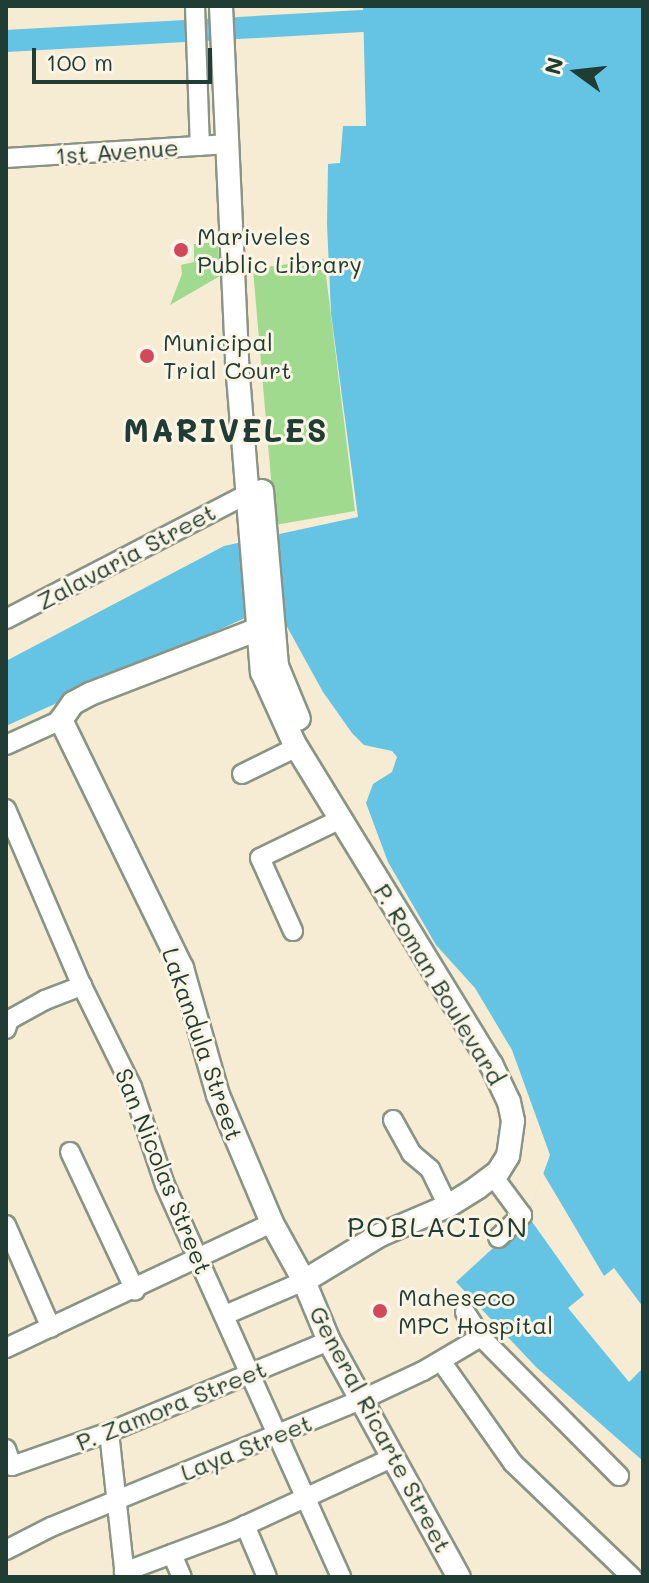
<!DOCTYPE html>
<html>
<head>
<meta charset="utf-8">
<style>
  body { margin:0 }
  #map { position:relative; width:649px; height:1583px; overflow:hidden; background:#f6ebd3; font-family:Mali,sans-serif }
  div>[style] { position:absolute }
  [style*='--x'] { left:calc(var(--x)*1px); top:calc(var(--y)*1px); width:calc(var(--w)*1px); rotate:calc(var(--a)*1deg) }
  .green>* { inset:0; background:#9fda8e }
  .water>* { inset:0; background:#65c4e3 }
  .pier>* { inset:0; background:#f6ebd3 }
  .river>* { height:22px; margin:-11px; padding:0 11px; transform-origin:11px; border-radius:11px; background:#65c4e3 }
  .roads { filter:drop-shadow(2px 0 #8a9484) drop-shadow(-2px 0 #8a9484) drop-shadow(0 2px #8a9484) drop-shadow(0 -2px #8a9484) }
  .minor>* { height:18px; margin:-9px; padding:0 9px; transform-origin:9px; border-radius:9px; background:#fff }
  .major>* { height:22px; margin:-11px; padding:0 11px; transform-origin:11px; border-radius:11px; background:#fff }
  .dots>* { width:22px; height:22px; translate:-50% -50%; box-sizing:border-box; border:4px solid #fcf5e5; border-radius:50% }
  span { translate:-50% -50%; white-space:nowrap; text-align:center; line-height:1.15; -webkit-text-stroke:6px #fcf5e5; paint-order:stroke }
  .street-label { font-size:24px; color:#1f3d34 }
  .poi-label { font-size:24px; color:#1f3d34 }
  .left { translate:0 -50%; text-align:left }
  .quarter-label { font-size:28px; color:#1f3d34; letter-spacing:2px }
  .district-label { font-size:32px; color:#1f3d34; font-weight:700; letter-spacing:2px }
  .frame { position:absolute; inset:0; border:8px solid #1f3d34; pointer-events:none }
  .north { position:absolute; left:537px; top:32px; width:80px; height:80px; -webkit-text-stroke:6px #fcf5e5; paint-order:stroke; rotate:285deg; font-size:22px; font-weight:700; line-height:32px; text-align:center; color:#1f3d34 }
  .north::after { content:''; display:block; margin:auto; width:28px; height:36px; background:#1f3d34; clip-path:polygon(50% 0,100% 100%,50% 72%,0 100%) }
  .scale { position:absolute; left:32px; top:48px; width:180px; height:36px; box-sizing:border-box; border:4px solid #1f3d34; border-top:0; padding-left:10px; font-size:24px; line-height:28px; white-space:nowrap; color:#1f3d34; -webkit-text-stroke:6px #fcf5e5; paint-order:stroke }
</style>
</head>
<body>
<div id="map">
  <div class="green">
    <i style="clip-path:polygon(218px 242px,220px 276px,170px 305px,182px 274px,181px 265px,194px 262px,194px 244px)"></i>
    <i style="clip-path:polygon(324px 259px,355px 511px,275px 525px,253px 269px)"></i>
  </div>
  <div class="water">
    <i style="clip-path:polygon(363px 6px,643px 6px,643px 1461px,536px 1367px,456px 1282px,528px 1216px,550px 1155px,512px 1050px,475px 988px,436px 945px,388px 862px,366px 803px,373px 784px,392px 772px,397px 757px,392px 751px,364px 745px,352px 733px,323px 692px,280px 614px,245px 618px,6px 726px,6px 661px,224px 546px,358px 517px,331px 313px,327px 224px,328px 164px,340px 163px,343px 126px,366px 126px)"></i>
  </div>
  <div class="pier">
    <i style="clip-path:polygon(543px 1173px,604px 1276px,614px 1268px,643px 1307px,643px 1368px,629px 1382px,568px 1308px,584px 1295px,528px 1216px)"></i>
  </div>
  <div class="river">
    <i style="--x:6;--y:41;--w:361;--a:-3.2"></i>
  </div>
  <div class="roads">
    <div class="minor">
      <i style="--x:195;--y:6;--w:140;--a:88"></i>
      <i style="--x:6;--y:158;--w:222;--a:-3.6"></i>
      <i style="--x:6;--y:619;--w:271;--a:-27.4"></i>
      <i style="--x:6;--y:745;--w:60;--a:-24.4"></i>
      <i style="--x:242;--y:774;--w:61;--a:-26.1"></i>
      <i style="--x:6;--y:809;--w:193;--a:66.8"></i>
      <i style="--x:82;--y:986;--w:113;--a:63.7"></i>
      <i style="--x:132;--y:1087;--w:103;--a:71.4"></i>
      <i style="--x:165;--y:1185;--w:430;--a:65.8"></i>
      <i style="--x:293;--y:931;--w:80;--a:-114.3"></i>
      <i style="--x:260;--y:858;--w:90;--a:-25.7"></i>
      <i style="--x:6;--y:1029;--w:9;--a:-72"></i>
      <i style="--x:9;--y:1020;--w:41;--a:-29.1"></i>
      <i style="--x:45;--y:1000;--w:40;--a:-21"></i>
      <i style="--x:393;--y:1120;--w:38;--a:61"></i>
      <i style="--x:411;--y:1153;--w:25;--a:40"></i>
      <i style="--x:430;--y:1169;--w:41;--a:64.1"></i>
      <i style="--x:70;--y:1152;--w:153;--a:64.8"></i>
      <i style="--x:493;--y:1176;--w:49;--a:53.4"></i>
      <i style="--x:522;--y:1215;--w:33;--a:136"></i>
      <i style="--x:6;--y:1225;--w:112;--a:66.4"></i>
      <i style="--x:465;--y:1312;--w:30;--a:57"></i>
      <i style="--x:481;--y:1337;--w:196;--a:45.2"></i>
      <i style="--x:225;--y:1315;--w:86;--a:-23.3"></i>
      <i style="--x:6;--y:1348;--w:294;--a:-25.2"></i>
      <i style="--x:441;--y:1361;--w:125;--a:54.8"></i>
      <i style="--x:513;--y:1463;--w:165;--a:43.8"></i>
      <i style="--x:109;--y:1432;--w:146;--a:83.7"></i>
      <i style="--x:6;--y:1449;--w:18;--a:71"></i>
      <i style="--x:12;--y:1466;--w:103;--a:-19.3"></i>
      <i style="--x:109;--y:1432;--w:238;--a:-22.5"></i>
      <i style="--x:245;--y:1525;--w:56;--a:67.1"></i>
      <i style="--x:6;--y:1550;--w:51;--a:-27.1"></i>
      <i style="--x:51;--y:1527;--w:335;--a:-22.3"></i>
      <i style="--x:361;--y:1400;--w:68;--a:-25.1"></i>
      <i style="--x:423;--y:1371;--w:67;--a:-30.4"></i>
      <i style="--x:172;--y:1554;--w:25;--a:67"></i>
      <i style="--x:124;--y:1572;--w:116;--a:-20.6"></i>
      <i style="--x:233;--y:1531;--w:175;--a:-24.7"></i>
    </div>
    <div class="major">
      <i style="--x:221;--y:6;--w:357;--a:87.4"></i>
      <i style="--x:237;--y:363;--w:310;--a:85.4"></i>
      <i style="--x:262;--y:672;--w:78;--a:65.7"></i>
      <i style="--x:294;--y:743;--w:377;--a:58.5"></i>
      <i style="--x:491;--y:1064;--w:42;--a:64.7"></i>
      <i style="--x:509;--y:1102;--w:19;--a:78"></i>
      <i style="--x:513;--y:1121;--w:35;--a:98"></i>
      <i style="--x:508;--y:1156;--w:19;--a:122"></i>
      <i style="--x:498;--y:1172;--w:26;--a:143"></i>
      <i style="--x:477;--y:1188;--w:34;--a:148"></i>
      <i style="--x:448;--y:1206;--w:74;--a:156.9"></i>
      <i style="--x:380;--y:1235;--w:89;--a:148.8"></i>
      <i style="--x:262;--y:491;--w:176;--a:85.1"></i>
      <i style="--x:277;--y:666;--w:57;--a:67.5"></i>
      <i style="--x:256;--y:630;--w:178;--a:158.9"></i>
      <i style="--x:90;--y:694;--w:19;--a:152"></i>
      <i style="--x:73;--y:703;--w:21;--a:125"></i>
      <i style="--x:61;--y:720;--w:276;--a:64"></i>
      <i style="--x:182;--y:968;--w:132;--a:74.2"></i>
      <i style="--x:218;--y:1095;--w:139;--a:67.1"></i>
      <i style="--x:272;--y:1223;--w:66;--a:61.1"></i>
      <i style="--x:304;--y:1281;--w:65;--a:67.4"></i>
      <i style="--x:329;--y:1341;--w:269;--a:61.2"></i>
    </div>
  </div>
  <div class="dots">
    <i style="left:181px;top:250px;background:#d1495b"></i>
    <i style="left:147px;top:356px;background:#d1495b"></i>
    <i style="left:380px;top:1311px;background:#d1495b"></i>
  </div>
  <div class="street-label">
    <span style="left:117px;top:151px;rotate:-4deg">1st Avenue</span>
    <span style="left:126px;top:556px;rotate:-28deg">Zalavaria Street</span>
    <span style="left:440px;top:984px;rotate:59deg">P. Roman Boulevard</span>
    <span style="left:203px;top:1044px;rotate:71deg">Lakandula Street</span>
    <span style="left:164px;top:1171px;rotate:68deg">San Nicolas Street</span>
    <span style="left:171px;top:1405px;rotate:-22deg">P. Zamora Street</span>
    <span style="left:381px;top:1429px;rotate:62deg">General Ricarte Street</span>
    <span style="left:246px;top:1447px;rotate:-22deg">Laya Street</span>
  </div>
  <div class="poi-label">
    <span class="left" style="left:197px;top:250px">Mariveles<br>Public Library</span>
    <span class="left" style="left:163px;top:356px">Municipal<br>Trial Court</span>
    <span class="left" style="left:398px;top:1311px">Maheseco<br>MPC Hospital</span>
  </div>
  <div class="quarter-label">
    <span style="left:438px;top:1226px">POBLACION</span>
  </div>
  <div class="district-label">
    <span style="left:226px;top:429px">MARIVELES</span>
  </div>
  <div class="frame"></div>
  <div class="north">N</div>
  <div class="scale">100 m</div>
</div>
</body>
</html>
